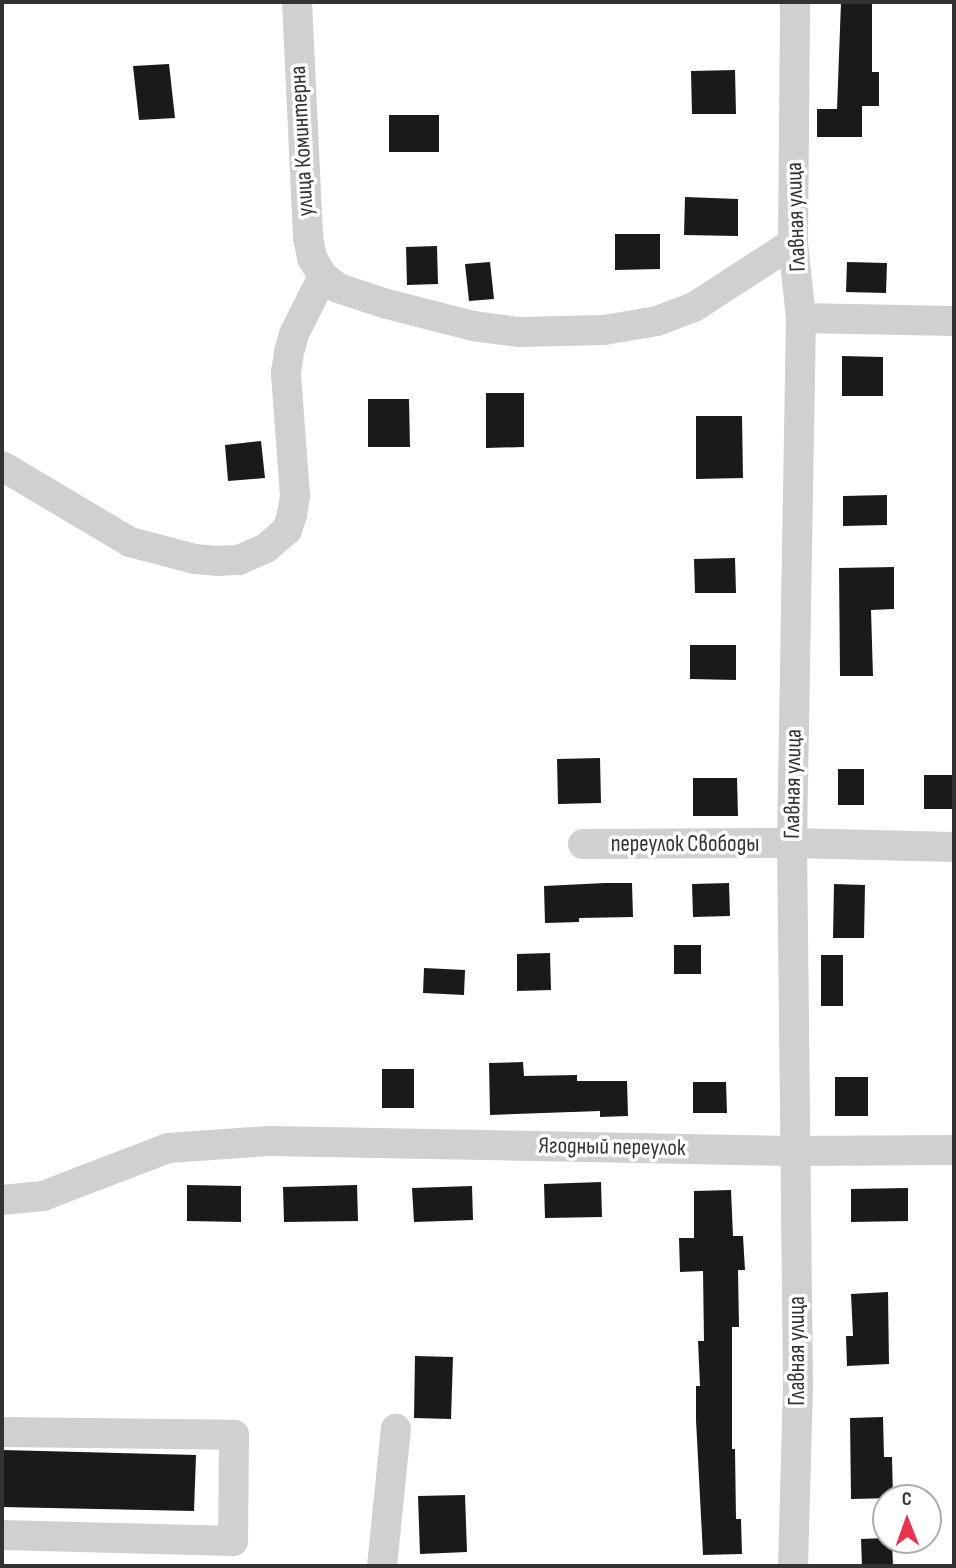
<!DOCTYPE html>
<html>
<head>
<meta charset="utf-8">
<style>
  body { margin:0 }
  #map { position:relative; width:956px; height:1568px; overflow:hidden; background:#fff; font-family:"Sofia Sans Condensed",sans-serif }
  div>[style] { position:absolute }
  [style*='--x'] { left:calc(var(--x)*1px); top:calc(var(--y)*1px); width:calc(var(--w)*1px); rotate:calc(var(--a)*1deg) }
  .building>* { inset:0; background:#1a1a1a }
  .minor>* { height:30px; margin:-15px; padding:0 15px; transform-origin:15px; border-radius:15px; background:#d0d0d0 }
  span { translate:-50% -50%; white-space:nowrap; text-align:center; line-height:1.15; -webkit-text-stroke:7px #fff; paint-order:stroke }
  .street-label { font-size:23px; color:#333 }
  .frame { position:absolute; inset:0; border:4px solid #333; pointer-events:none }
  .north { position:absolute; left:872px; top:1484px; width:70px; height:70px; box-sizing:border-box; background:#fff; border:2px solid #adadad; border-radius:50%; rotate:359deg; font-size:19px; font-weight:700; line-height:28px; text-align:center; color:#333 }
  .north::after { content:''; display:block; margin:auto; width:24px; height:32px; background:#ec324e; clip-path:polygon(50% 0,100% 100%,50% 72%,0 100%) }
</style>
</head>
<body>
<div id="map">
  <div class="building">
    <i style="clip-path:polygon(841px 2px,872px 2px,872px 72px,879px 72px,879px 106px,862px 106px,862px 137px,817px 137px,817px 109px,837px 109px)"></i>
    <i style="clip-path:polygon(169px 64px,175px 118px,139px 120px,133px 66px)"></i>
    <i style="clip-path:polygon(735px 70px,736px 114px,692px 114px,691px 71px)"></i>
    <i style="clip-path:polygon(389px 115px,439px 115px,439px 152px,389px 152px)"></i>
    <i style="clip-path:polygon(685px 197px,738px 199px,738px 236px,684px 235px)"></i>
    <i style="clip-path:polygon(615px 234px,660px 234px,660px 269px,615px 270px)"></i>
    <i style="clip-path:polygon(437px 246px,438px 284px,407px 285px,406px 247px)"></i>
    <i style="clip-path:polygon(490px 262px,494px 299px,469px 301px,465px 264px)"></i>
    <i style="clip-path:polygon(847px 262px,887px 263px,886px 293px,846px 292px)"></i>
    <i style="clip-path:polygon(842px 356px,883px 357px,883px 396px,842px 396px)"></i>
    <i style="clip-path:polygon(486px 393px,524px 393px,524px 447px,486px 448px)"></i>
    <i style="clip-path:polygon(368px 399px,409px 399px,410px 447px,368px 447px)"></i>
    <i style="clip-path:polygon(696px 416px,742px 416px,743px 478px,696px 479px)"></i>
    <i style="clip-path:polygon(261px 441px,265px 478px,228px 481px,225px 445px)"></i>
    <i style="clip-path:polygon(887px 495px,887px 525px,843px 526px,843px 496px)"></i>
    <i style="clip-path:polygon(735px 558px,736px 593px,695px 593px,694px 559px)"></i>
    <i style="clip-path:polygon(894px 567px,894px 609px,871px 610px,873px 676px,840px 676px,839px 568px)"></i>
    <i style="clip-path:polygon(690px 645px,736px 645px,736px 680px,690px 679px)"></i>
    <i style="clip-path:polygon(600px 758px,601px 803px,558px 804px,557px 759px)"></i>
    <i style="clip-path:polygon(838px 769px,864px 769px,864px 805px,838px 805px)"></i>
    <i style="clip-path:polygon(924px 775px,952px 775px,952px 809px,924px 809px)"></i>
    <i style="clip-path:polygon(693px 778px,737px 778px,738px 816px,693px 816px)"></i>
    <i style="clip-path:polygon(605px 883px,632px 883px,633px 917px,579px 918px,579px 922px,545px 923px,544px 886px)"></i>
    <i style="clip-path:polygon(729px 883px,730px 916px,693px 917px,692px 884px)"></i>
    <i style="clip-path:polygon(834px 884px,865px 885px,864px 938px,833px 938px)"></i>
    <i style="clip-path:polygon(674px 945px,701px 945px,701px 974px,674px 974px)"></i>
    <i style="clip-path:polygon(550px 953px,551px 990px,517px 991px,517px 954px)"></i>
    <i style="clip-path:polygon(821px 955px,843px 955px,843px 1006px,821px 1006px)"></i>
    <i style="clip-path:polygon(424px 968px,465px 970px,464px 995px,423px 993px)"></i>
    <i style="clip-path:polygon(523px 1062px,524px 1076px,577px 1075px,577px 1081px,627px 1081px,628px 1116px,600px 1117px,600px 1111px,490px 1115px,489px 1063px)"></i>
    <i style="clip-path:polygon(382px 1069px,414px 1069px,414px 1108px,382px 1108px)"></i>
    <i style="clip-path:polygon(835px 1077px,868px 1077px,868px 1116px,835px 1116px)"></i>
    <i style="clip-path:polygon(693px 1082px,726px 1082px,727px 1113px,693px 1113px)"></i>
    <i style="clip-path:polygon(601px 1182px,602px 1217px,545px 1218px,544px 1184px)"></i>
    <i style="clip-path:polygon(187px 1185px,241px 1186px,241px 1222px,187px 1221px)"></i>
    <i style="clip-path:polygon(357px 1185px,358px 1221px,284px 1222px,283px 1187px)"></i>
    <i style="clip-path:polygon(472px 1186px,473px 1220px,414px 1222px,412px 1188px)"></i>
    <i style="clip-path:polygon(908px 1188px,908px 1221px,851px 1222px,851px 1189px)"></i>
    <i style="clip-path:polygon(731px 1190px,733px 1236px,743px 1236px,745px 1270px,738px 1270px,739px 1327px,732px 1327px,732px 1449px,735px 1449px,736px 1519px,741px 1519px,742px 1554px,703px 1555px,696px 1420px,696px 1386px,700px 1386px,698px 1341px,704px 1341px,703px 1271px,680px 1272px,679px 1238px,694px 1238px,694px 1191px)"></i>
    <i style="clip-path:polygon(888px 1292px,889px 1364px,847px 1366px,846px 1336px,853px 1336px,851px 1294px)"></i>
    <i style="clip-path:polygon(415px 1356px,453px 1357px,451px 1419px,414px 1418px)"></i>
    <i style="clip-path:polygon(883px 1417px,884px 1457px,892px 1457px,893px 1498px,851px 1499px,850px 1418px)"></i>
    <i style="clip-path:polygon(2px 1450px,196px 1455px,194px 1511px,2px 1507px)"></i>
    <i style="clip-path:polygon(465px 1495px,467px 1552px,420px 1554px,418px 1496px)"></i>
    <i style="clip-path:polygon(886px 1538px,892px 1540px,893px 1566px,862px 1566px,861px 1539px)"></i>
  </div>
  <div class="minor">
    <i style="--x:297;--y:2;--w:235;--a:87.3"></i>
    <i style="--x:308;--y:237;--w:21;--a:79"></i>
    <i style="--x:312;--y:258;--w:21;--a:59"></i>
    <i style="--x:323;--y:276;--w:19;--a:39"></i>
    <i style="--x:338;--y:288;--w:52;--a:18.1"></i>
    <i style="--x:387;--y:304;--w:89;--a:14.3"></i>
    <i style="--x:473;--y:326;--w:46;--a:7.4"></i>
    <i style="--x:519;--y:332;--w:85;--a:-1.3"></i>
    <i style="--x:604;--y:330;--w:54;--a:-9.6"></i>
    <i style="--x:657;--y:321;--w:40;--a:-21"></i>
    <i style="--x:694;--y:307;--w:118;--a:-32.9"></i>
    <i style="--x:801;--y:318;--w:153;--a:1.1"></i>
    <i style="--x:2;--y:466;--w:149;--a:30.7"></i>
    <i style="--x:130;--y:542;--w:67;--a:14.7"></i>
    <i style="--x:195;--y:559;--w:22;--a:5"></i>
    <i style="--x:217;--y:561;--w:22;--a:-3"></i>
    <i style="--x:239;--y:560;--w:30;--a:-24"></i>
    <i style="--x:266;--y:548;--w:28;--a:-41"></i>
    <i style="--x:287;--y:530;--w:16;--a:-72"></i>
    <i style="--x:292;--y:515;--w:19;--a:-81"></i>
    <i style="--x:295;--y:496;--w:124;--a:-94.2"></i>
    <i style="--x:286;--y:372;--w:20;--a:-81"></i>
    <i style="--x:289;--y:352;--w:19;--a:-74"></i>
    <i style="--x:294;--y:334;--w:65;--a:-63.4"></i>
    <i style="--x:583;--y:844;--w:209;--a:-0.3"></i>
    <i style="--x:792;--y:843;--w:162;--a:1.4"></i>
    <i style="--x:2;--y:1200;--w:41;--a:-5.6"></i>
    <i style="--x:43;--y:1196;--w:134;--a:-21"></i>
    <i style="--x:168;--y:1148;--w:101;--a:-4"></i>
    <i style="--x:269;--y:1141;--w:525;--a:1.09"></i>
    <i style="--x:794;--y:1151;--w:160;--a:-0.4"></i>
    <i style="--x:2;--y:1432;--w:232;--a:0.7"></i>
    <i style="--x:234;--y:1435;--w:106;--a:90.5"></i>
    <i style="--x:233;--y:1541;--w:231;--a:-178.5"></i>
    <i style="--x:382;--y:1566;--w:138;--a:-84.2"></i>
    <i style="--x:793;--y:1566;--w:179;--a:-88.4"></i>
    <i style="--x:798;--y:1387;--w:544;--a:-90.63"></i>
    <i style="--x:792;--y:843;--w:525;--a:-89.02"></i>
    <i style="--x:801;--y:318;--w:75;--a:-96.1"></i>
    <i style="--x:793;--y:243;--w:241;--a:-89.5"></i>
  </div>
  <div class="street-label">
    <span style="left:302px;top:141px;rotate:-93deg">улица Коминтерна</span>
    <span style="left:796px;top:217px;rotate:-92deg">Главная улица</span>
    <span style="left:793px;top:784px;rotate:-89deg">Главная улица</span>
    <span style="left:685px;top:844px">переулок Свободы</span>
    <span style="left:612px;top:1147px;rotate:1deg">Ягодный переулок</span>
    <span style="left:797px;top:1351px;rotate:-90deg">Главная улица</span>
  </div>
  <div class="frame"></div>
  <div class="north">С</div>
</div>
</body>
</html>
